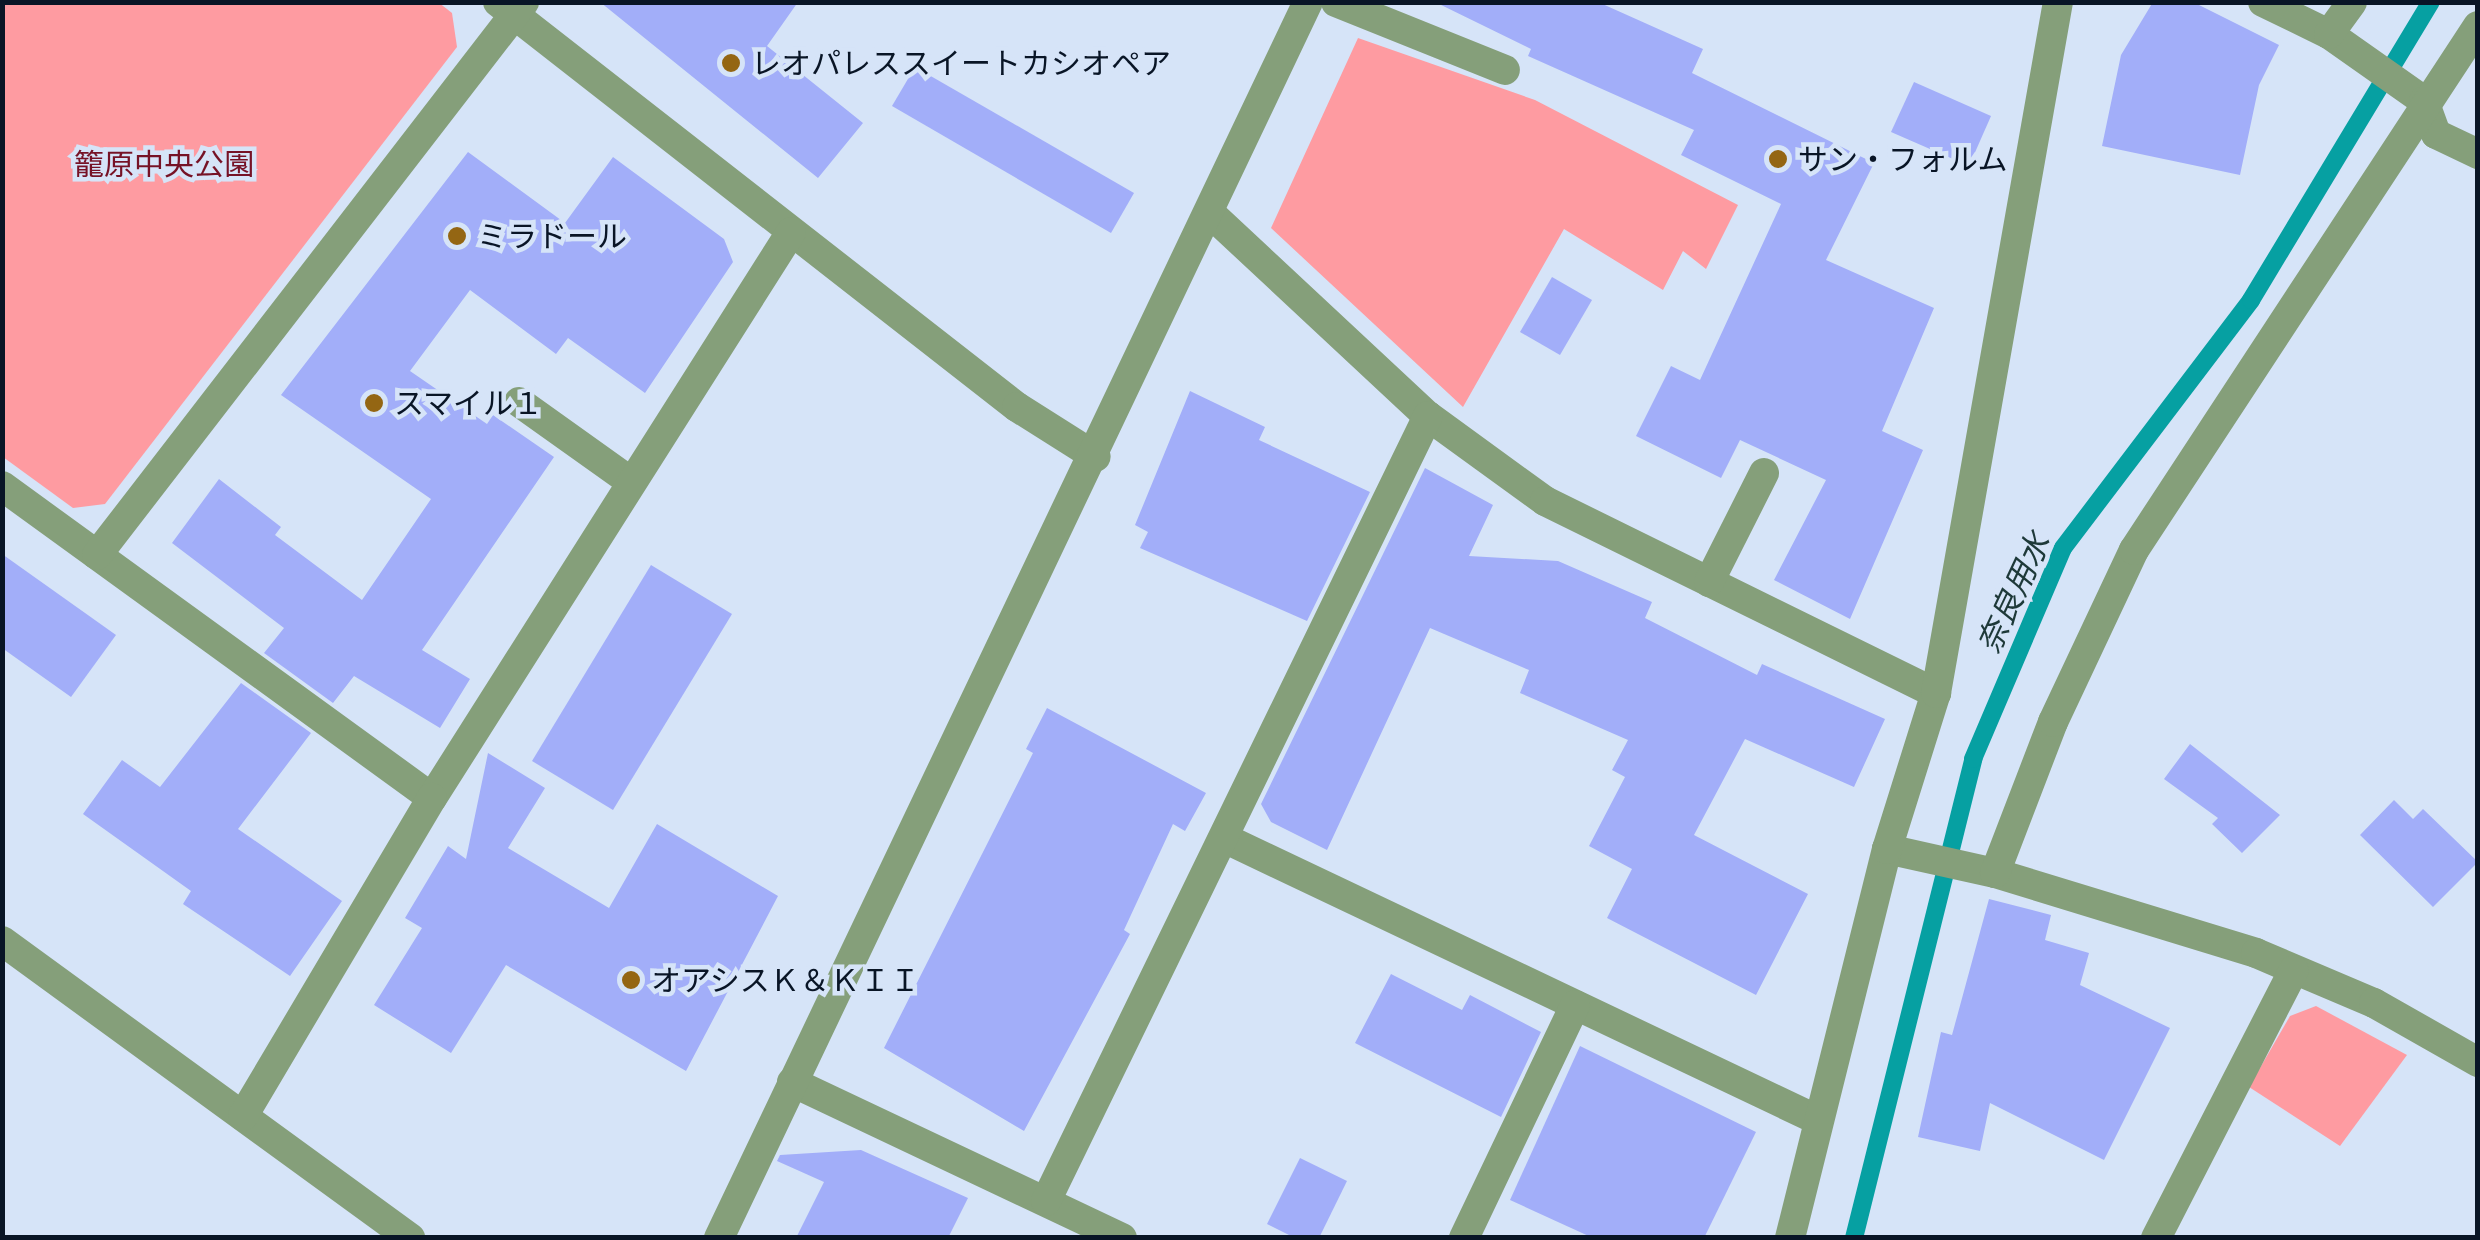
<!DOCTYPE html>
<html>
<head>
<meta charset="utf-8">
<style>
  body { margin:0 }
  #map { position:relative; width:2480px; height:1240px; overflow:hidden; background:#d6e4f8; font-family:"Titillium Web","Noto Sans JP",sans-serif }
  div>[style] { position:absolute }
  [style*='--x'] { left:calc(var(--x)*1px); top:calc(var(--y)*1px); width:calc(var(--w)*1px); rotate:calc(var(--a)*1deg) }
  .green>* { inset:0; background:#fe9ba1 }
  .stream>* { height:18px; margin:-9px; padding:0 9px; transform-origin:9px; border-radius:9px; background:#06a0a2 }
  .building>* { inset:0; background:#a2aef9 }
  .minor>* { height:30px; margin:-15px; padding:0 15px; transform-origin:15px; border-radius:15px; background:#859f7a }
  .dots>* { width:28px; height:28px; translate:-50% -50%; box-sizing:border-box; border:5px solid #d6e4f8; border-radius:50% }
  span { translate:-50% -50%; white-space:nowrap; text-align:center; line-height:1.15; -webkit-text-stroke:9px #d6e4f8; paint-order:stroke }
  .poi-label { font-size:30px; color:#091526 }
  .left { translate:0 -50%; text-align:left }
  .park-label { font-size:30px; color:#761226 }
  .water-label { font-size:32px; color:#1e3939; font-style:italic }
  .frame { position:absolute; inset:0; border:5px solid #091526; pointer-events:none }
</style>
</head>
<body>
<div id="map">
  <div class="green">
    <i style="clip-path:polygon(438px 2px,452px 13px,457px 47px,105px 504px,73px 508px,3px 457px,3px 3px)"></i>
    <i style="clip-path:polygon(1358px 38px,1535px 100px,1738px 205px,1706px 269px,1683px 251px,1663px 290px,1564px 229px,1463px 407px,1271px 228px)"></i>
    <i style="clip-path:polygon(2316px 1006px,2407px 1055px,2340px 1146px,2249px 1087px,2290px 1016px)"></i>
  </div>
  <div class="stream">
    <i style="--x:1854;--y:1238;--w:494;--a:-76"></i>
    <i style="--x:1973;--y:759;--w:229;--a:-66.9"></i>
    <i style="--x:2063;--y:548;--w:311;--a:-52.8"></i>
    <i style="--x:2251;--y:300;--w:348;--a:-58.9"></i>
  </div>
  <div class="building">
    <i style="clip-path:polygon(600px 2px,798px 2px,767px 46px,863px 123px,818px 178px)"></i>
    <i style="clip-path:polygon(1435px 2px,1598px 2px,1703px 49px,1692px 73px,1874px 163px,1826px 260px,1934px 308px,1882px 431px,1923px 450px,1850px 619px,1774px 580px,1826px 480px,1740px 440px,1721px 478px,1636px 436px,1671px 366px,1700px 380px,1781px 204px,1681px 155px,1694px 130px,1528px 56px,1531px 49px)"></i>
    <i style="clip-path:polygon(2153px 2px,2193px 2px,2279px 45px,2259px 85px,2240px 175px,2102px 146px,2121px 55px)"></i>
    <i style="clip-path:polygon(915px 67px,1134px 193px,1111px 233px,892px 106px)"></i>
    <i style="clip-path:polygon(1914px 82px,1991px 116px,1969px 166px,1891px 132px)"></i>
    <i style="clip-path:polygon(468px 152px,565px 223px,613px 157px,724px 239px,733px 262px,645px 393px,568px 338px,556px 354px,470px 290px,410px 371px,487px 424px,493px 415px,554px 457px,422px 650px,470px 679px,440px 728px,354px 676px,333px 703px,264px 653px,284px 628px,172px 543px,219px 479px,281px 527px,275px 535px,362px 600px,431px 499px,281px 395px)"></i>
    <i style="clip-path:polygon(1552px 277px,1592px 300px,1560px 355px,1520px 332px)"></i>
    <i style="clip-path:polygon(1190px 391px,1265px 427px,1259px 440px,1370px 492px,1307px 621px,1140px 548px,1148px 532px,1135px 525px)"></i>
    <i style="clip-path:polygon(1425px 468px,1493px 505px,1469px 556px,1558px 561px,1652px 602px,1645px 618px,1757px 675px,1762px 664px,1885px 719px,1854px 787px,1745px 739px,1694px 835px,1808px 894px,1756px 995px,1607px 918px,1632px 869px,1589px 846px,1625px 777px,1612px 770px,1628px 740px,1520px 693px,1529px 670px,1430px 628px,1327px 850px,1271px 822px,1261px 804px)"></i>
    <i style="clip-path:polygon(2px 554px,116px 635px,71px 697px,2px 648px)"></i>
    <i style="clip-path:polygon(651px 565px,732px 614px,613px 810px,532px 761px)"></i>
    <i style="clip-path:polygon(241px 683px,311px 733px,238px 829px,342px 901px,290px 976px,183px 904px,191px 891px,83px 814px,122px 760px,160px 787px)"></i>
    <i style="clip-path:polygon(1047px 708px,1206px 793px,1185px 831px,1173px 824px,1124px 930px,1130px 934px,1024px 1131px,884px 1048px,1033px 753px,1026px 749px)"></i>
    <i style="clip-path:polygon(2190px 744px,2280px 815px,2242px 853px,2212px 824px,2218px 818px,2164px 779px)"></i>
    <i style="clip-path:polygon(488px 753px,545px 788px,508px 848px,609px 908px,657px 824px,778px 896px,686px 1071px,506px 965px,451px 1053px,374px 1005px,422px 928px,405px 918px,448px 846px,466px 859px)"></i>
    <i style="clip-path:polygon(2394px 800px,2413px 819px,2423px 809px,2478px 862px,2433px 907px,2360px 835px)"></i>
    <i style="clip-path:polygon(1989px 899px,2051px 915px,2045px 940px,2089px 953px,2080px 985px,2170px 1028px,2104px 1160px,1990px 1103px,1980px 1151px,1918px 1137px,1941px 1032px,1952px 1035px)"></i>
    <i style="clip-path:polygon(1391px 974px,1462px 1010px,1470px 995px,1541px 1032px,1501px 1117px,1355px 1043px)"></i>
    <i style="clip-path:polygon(1580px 1046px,1756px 1132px,1704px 1238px,1593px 1238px,1510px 1200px)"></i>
    <i style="clip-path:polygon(861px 1150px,968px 1198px,948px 1238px,796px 1238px,824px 1182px,777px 1161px,780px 1155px)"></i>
    <i style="clip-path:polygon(1300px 1158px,1347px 1181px,1319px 1238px,1295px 1238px,1267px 1224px)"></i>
  </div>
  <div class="minor">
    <i style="--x:498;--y:2;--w:658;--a:37.97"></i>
    <i style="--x:1017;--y:407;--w:93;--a:32.3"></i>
    <i style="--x:1336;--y:2;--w:182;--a:21.9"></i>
    <i style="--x:2263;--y:2;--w:73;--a:25.9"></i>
    <i style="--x:2329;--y:34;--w:116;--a:35.2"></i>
    <i style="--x:2424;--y:101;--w:35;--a:70"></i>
    <i style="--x:2436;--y:134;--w:47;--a:25.5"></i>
    <i style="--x:2329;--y:34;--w:39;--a:-54"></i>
    <i style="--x:1210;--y:213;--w:298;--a:43"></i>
    <i style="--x:1428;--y:416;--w:145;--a:36"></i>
    <i style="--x:1545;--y:501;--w:436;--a:26.2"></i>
    <i style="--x:519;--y:402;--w:138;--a:35.5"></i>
    <i style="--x:2;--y:486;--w:531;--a:35.96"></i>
    <i style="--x:432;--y:798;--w:670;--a:-57.61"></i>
    <i style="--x:97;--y:555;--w:699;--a:-52.33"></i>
    <i style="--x:1709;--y:582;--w:122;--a:-63.2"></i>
    <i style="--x:1224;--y:838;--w:658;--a:25.4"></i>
    <i style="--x:1887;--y:849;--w:111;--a:12.5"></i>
    <i style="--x:1995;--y:873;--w:273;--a:17"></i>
    <i style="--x:2256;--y:953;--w:128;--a:23"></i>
    <i style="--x:2374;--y:1003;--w:120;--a:29.6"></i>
    <i style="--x:1995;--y:873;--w:162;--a:-69"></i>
    <i style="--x:2053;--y:722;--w:190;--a:-64.8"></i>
    <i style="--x:2134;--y:550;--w:627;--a:-56.72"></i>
    <i style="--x:2;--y:941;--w:505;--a:36.05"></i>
    <i style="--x:792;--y:1082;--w:365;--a:25.3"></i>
    <i style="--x:243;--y:1116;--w:370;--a:-59.3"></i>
    <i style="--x:1046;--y:1201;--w:873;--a:-64.05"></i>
    <i style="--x:719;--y:1238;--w:1369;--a:-64.52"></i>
    <i style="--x:1464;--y:1238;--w:258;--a:-64.5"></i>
    <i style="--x:1790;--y:1238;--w:401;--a:-76"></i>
    <i style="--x:1887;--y:849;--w:164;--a:-72.6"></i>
    <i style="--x:1936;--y:693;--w:702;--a:-79.99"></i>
    <i style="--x:2156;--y:1238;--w:301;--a:-62.8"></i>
  </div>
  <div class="dots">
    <i style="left:731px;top:63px;background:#946613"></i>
    <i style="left:1778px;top:159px;background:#946613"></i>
    <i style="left:457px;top:236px;background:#946613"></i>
    <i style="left:374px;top:403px;background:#946613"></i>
    <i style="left:631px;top:980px;background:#946613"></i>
  </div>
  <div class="poi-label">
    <span class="left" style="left:751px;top:63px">レオパレススイートカシオペア</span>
    <span class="left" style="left:1798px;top:159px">サン・フォルム</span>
    <span class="left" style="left:477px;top:236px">ミラドール</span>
    <span class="left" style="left:394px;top:403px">スマイル１</span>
    <span class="left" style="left:651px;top:980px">オアシスＫ＆ＫＩＩ</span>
  </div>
  <div class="park-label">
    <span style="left:164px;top:164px">籠原中央公園</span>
  </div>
  <div class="water-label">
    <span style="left:2013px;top:593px;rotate:-65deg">奈良用水</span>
  </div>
  <div class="frame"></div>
</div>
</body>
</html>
